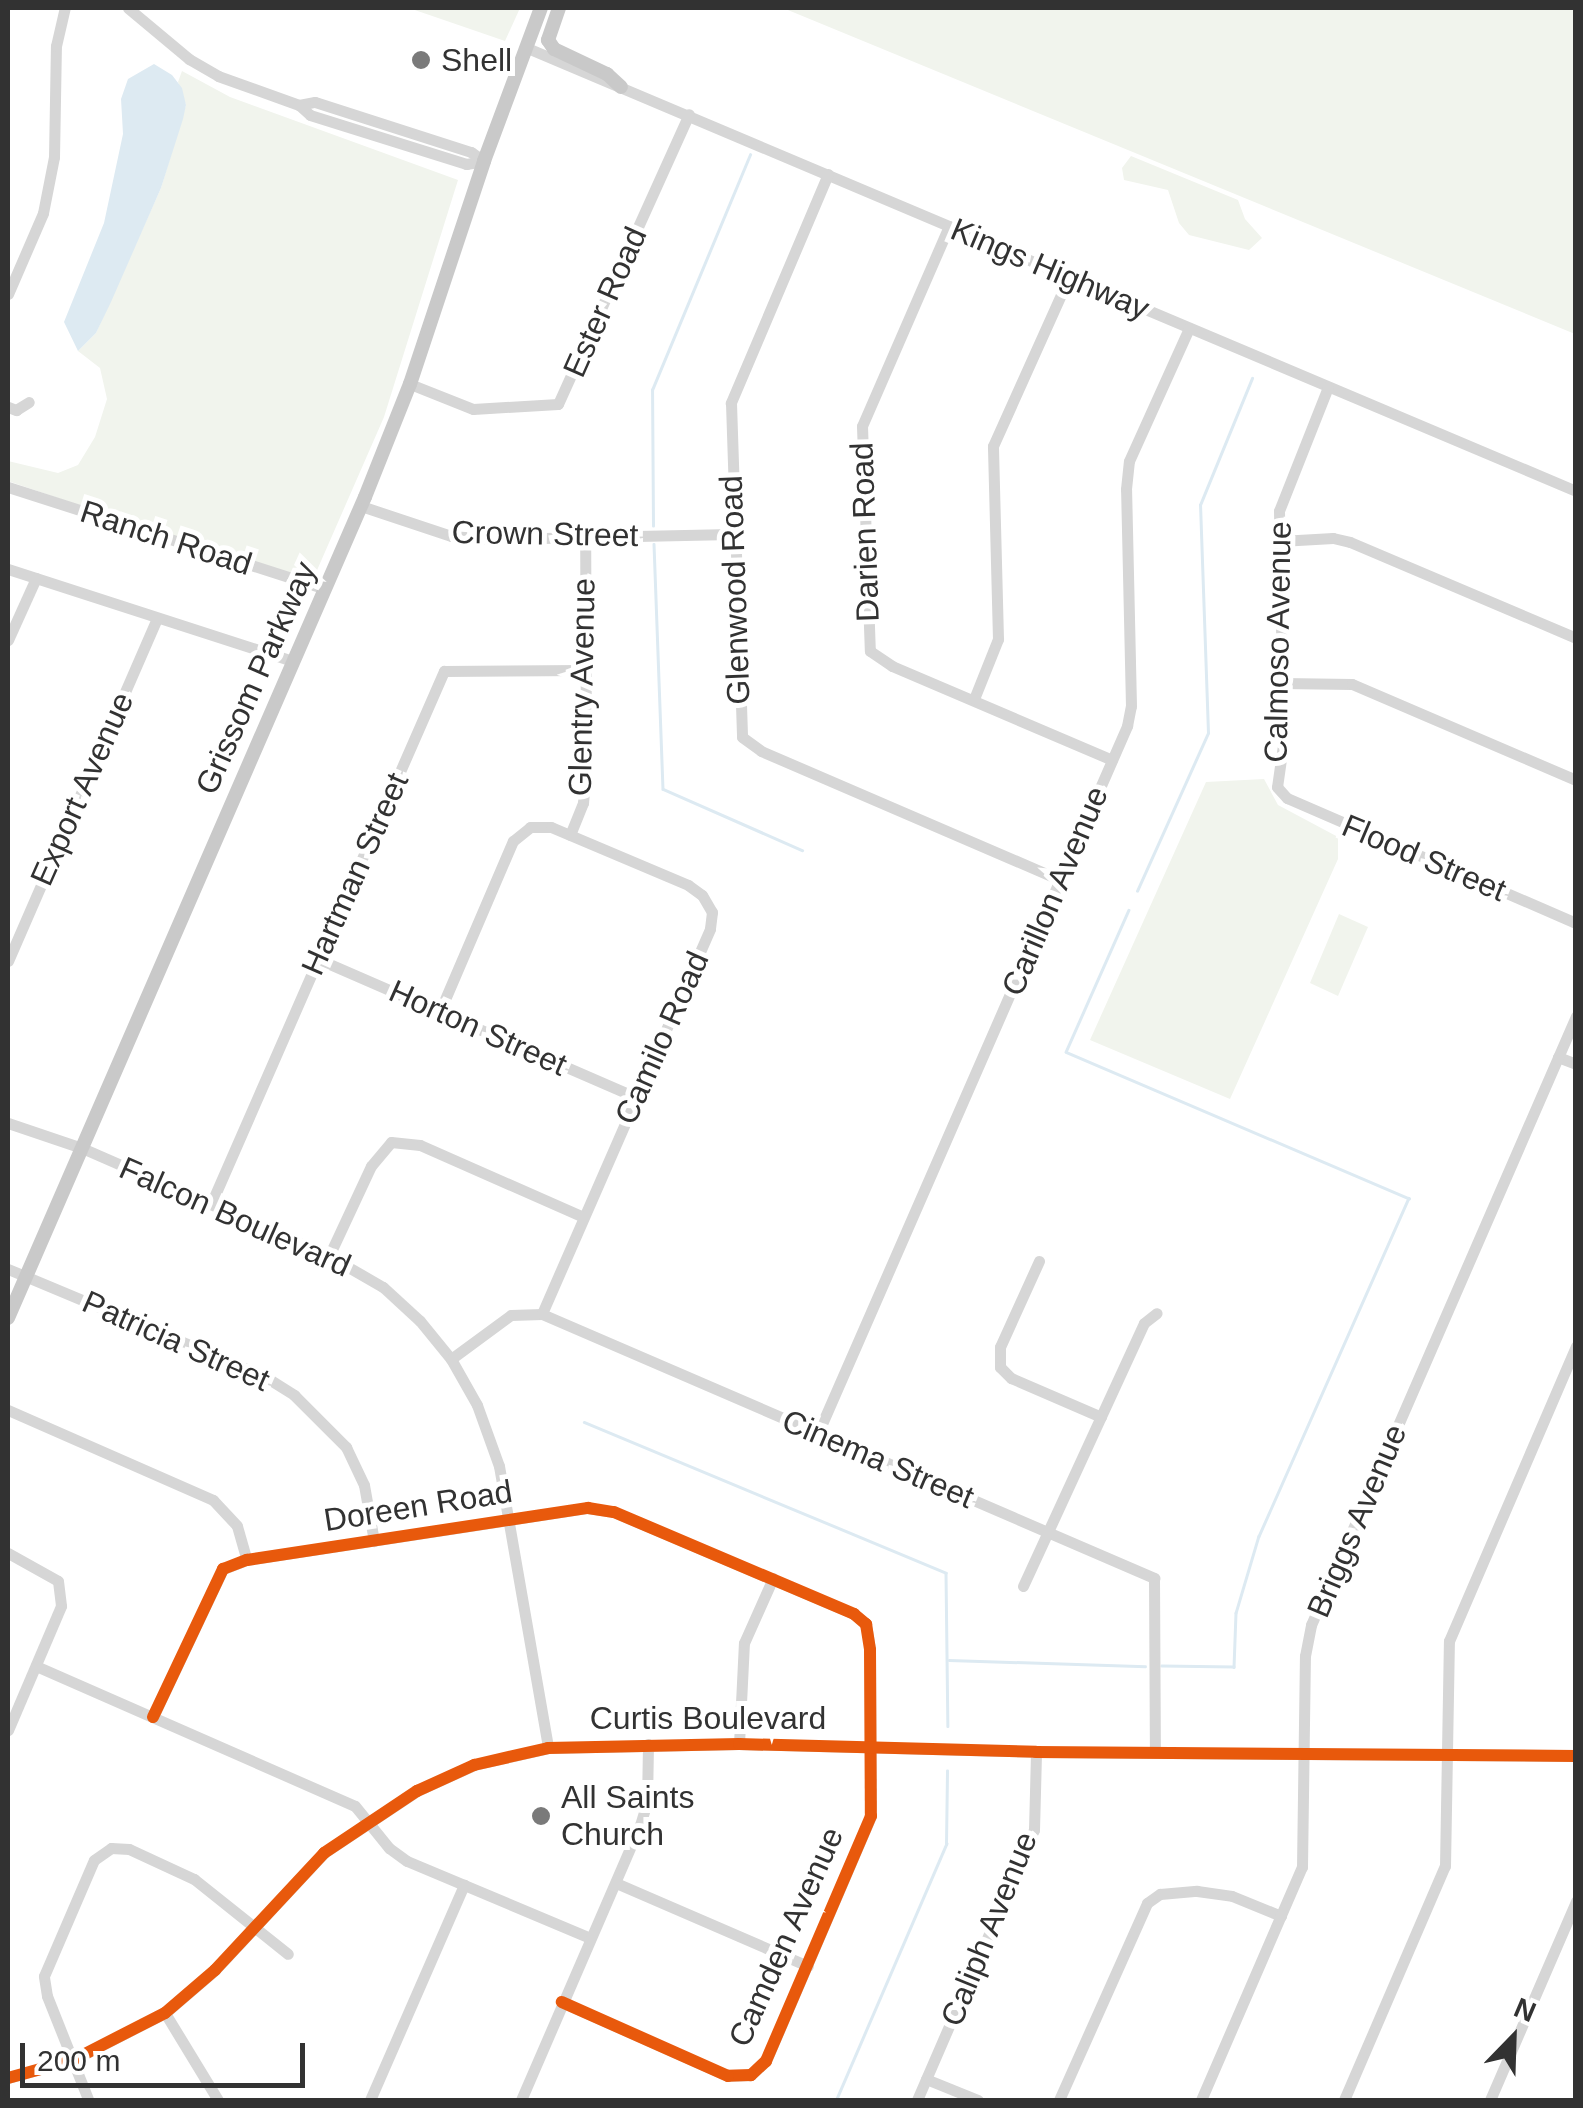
<!DOCTYPE html>
<html>
<head>
<meta charset="utf-8">
<style>
  body { margin:0 }
  #map { position:relative; width:1583px; height:2108px; overflow:hidden; background:#fff; font-family:Arial,sans-serif }
  div>[style] { position:absolute }
  [style*='--x'] { left:calc(var(--x)*1px); top:calc(var(--y)*1px); width:calc(var(--w)*1px); rotate:calc(var(--a)*1deg) }
  .green>* { inset:0; background:#f1f4ed }
  .water>* { inset:0; background:#ddeaf2 }
  .stream>* { height:2.5px; margin:-1.25px; padding:0 1.25px; transform-origin:1.25px; border-radius:1.25px; background:#ddeaf2 }
  .minor>* { height:11px; margin:-5.5px; padding:0 5.5px; transform-origin:5.5px; border-radius:5.5px; background:#d6d6d6 }
  .major>* { height:14px; margin:-7px; padding:0 7px; transform-origin:7px; border-radius:7px; background:#c9c9c9 }
  .cycleway>* { height:12px; margin:-6px; padding:0 6px; transform-origin:6px; border-radius:6px; background:#e8590c }
  .dots>* { width:28px; height:28px; translate:-50% -50%; box-sizing:border-box; border:5px solid #fff; border-radius:50% }
  span { translate:-50% -50%; white-space:nowrap; text-align:center; line-height:1.15; -webkit-text-stroke:10px #fff; paint-order:stroke }
  .poi-label { font-size:32px; color:#323232 }
  .left { translate:0 -50%; text-align:left }
  .street-label { font-size:32px; color:#323232 }
  .frame { position:absolute; inset:0; border:10px solid #323232; pointer-events:none }
  .north { position:absolute; left:1463px; top:1988px; width:100px; height:100px; -webkit-text-stroke:8px #fff; paint-order:stroke; rotate:23deg; font-size:28px; font-weight:700; line-height:40px; text-align:center; color:#323232 }
  .north::after { content:''; display:block; margin:auto; width:35px; height:45px; background:#323232; clip-path:polygon(50% 0,100% 100%,50% 72%,0 100%) }
  .scale { position:absolute; left:20px; top:2043px; width:285px; height:45px; box-sizing:border-box; border:5px solid #323232; border-top:0; padding-left:12px; font-size:30px; line-height:35px; white-space:nowrap; color:#323232; -webkit-text-stroke:8px #fff; paint-order:stroke }
</style>
</head>
<body>
<div id="map">
  <div class="green">
    <i style="clip-path:polygon(409px 8px,520px 8px,505px 41px)"></i>
    <i style="clip-path:polygon(783px 8px,1575px 8px,1575px 334px)"></i>
    <i style="clip-path:polygon(182px 71px,230px 97px,458px 180px,384px 417px,311px 584px,8px 481px,8px 461px,58px 473px,78px 465px,95px 437px,107px 399px,100px 368px,78px 351px,96px 333px,161px 188px,186px 105px,178px 82px)"></i>
    <i style="clip-path:polygon(1131px 156px,1238px 200px,1245px 219px,1262px 238px,1249px 250px,1189px 235px,1179px 223px,1168px 190px,1124px 180px,1122px 168px)"></i>
    <i style="clip-path:polygon(1264px 779px,1278px 805px,1338px 837px,1338px 859px,1230px 1099px,1090px 1040px,1206px 782px)"></i>
    <i style="clip-path:polygon(1339px 914px,1368px 927px,1338px 996px,1310px 983px)"></i>
  </div>
  <div class="water">
    <i style="clip-path:polygon(154px 64px,172px 75px,182px 88px,186px 105px,183px 119px,161px 188px,111px 302px,96px 333px,78px 351px,64px 322px,104px 223px,123px 134px,121px 99px,128px 79px)"></i>
  </div>
  <div class="stream">
    <i style="--x:653;--y:526;--w:136;--a:-90.4"></i>
    <i style="--x:652;--y:390;--w:255;--a:-67.4"></i>
    <i style="--x:654;--y:544;--w:245;--a:87.9"></i>
    <i style="--x:663;--y:789;--w:152;--a:23.7"></i>
    <i style="--x:1137;--y:891;--w:173;--a:-65.8"></i>
    <i style="--x:1208;--y:733;--w:228;--a:-92"></i>
    <i style="--x:1200;--y:505;--w:137;--a:-67.7"></i>
    <i style="--x:1129;--y:910;--w:155;--a:113.9"></i>
    <i style="--x:1066;--y:1052;--w:373;--a:23.1"></i>
    <i style="--x:1409;--y:1198;--w:370;--a:113.9"></i>
    <i style="--x:1259;--y:1536;--w:80;--a:106.6"></i>
    <i style="--x:1236;--y:1613;--w:54;--a:92.1"></i>
    <i style="--x:1234;--y:1667;--w:72;--a:-179.2"></i>
    <i style="--x:584;--y:1422;--w:392;--a:22.6"></i>
    <i style="--x:946;--y:1573;--w:153;--a:89.3"></i>
    <i style="--x:949;--y:1660;--w:196;--a:1.8"></i>
    <i style="--x:836;--y:2100;--w:279;--a:-66.7"></i>
    <i style="--x:946;--y:1844;--w:73;--a:-89.2"></i>
  </div>
  <div class="minor">
    <i style="--x:128;--y:8;--w:80;--a:39.9"></i>
    <i style="--x:189;--y:59;--w:34;--a:30"></i>
    <i style="--x:218;--y:76;--w:86;--a:19.7"></i>
    <i style="--x:299;--y:105;--w:15;--a:42"></i>
    <i style="--x:310;--y:115;--w:164;--a:17.4"></i>
    <i style="--x:466;--y:164;--w:18;--a:-9"></i>
    <i style="--x:525;--y:47;--w:1141;--a:22.9"></i>
    <i style="--x:299;--y:105;--w:16;--a:-11"></i>
    <i style="--x:315;--y:102;--w:164;--a:17.8"></i>
    <i style="--x:471;--y:152;--w:16;--a:35"></i>
    <i style="--x:828;--y:174;--w:249;--a:113"></i>
    <i style="--x:731;--y:403;--w:334;--a:88.1"></i>
    <i style="--x:742;--y:737;--w:24;--a:36"></i>
    <i style="--x:761;--y:751;--w:326;--a:23.3"></i>
    <i style="--x:949;--y:226;--w:218;--a:113.5"></i>
    <i style="--x:862;--y:426;--w:225;--a:88"></i>
    <i style="--x:870;--y:651;--w:27;--a:34"></i>
    <i style="--x:892;--y:666;--w:239;--a:23.1"></i>
    <i style="--x:8;--y:294;--w:88;--a:-66.6"></i>
    <i style="--x:43;--y:213;--w:57;--a:-78.9"></i>
    <i style="--x:54;--y:157;--w:111;--a:-89"></i>
    <i style="--x:56;--y:46;--w:39;--a:-77"></i>
    <i style="--x:410;--y:384;--w:68;--a:21.6"></i>
    <i style="--x:473;--y:409;--w:85;--a:-3.4"></i>
    <i style="--x:558;--y:404;--w:318;--a:-65.7"></i>
    <i style="--x:1328;--y:387;--w:133;--a:111.6"></i>
    <i style="--x:1279;--y:511;--w:234;--a:89"></i>
    <i style="--x:1283;--y:745;--w:42;--a:98.1"></i>
    <i style="--x:1277;--y:787;--w:15;--a:48"></i>
    <i style="--x:1287;--y:798;--w:315;--a:23.4"></i>
    <i style="--x:8;--y:407;--w:9;--a:21"></i>
    <i style="--x:16;--y:410;--w:15;--a:-32"></i>
    <i style="--x:8;--y:487;--w:333;--a:17.8"></i>
    <i style="--x:361;--y:506;--w:95;--a:18.4"></i>
    <i style="--x:451;--y:536;--w:40;--a:4.3"></i>
    <i style="--x:491;--y:539;--w:241;--a:-1.2"></i>
    <i style="--x:1280;--y:541;--w:53;--a:-3.2"></i>
    <i style="--x:1333;--y:538;--w:17;--a:13"></i>
    <i style="--x:1350;--y:542;--w:246;--a:23"></i>
    <i style="--x:8;--y:569;--w:299;--a:17.9"></i>
    <i style="--x:8;--y:640;--w:68;--a:-65.7"></i>
    <i style="--x:1282;--y:683;--w:70;--a:0.8"></i>
    <i style="--x:1352;--y:684;--w:244;--a:23.2"></i>
    <i style="--x:974;--y:699;--w:65;--a:-68.2"></i>
    <i style="--x:998;--y:639;--w:193;--a:-91.5"></i>
    <i style="--x:993;--y:446;--w:185;--a:-65.8"></i>
    <i style="--x:570;--y:835;--w:35;--a:-68"></i>
    <i style="--x:583;--y:803;--w:32;--a:-85"></i>
    <i style="--x:586;--y:771;--w:234;--a:-90.2"></i>
    <i style="--x:318;--y:959;--w:348;--a:23.5"></i>
    <i style="--x:8;--y:961;--w:374;--a:-66.5"></i>
    <i style="--x:440;--y:1011;--w:185;--a:-66.8"></i>
    <i style="--x:513;--y:841;--w:22;--a:-39"></i>
    <i style="--x:530;--y:827;--w:21;--a:0"></i>
    <i style="--x:551;--y:827;--w:149;--a:22.9"></i>
    <i style="--x:688;--y:885;--w:17;--a:36"></i>
    <i style="--x:702;--y:895;--w:20;--a:60"></i>
    <i style="--x:712;--y:912;--w:17;--a:97"></i>
    <i style="--x:710;--y:929;--w:420;--a:113.6"></i>
    <i style="--x:1558;--y:1057;--w:19;--a:21"></i>
    <i style="--x:8;--y:1123;--w:78;--a:18.7"></i>
    <i style="--x:82;--y:1148;--w:270;--a:23.6"></i>
    <i style="--x:329;--y:1256;--w:62;--a:29.9"></i>
    <i style="--x:383;--y:1287;--w:50;--a:42.6"></i>
    <i style="--x:420;--y:1321;--w:49;--a:50.8"></i>
    <i style="--x:451;--y:1359;--w:53;--a:60.5"></i>
    <i style="--x:477;--y:1405;--w:65;--a:70.2"></i>
    <i style="--x:499;--y:1466;--w:286;--a:80.1"></i>
    <i style="--x:211;--y:1204;--w:582;--a:-66.39"></i>
    <i style="--x:444;--y:671;--w:139;--a:-0.4"></i>
    <i style="--x:329;--y:1256;--w:99;--a:-65"></i>
    <i style="--x:371;--y:1166;--w:31;--a:-50"></i>
    <i style="--x:391;--y:1142;--w:29;--a:6"></i>
    <i style="--x:420;--y:1145;--w:178;--a:23.8"></i>
    <i style="--x:1039;--y:1261;--w:94;--a:114.4"></i>
    <i style="--x:1000;--y:1347;--w:20;--a:90"></i>
    <i style="--x:1000;--y:1367;--w:16;--a:45"></i>
    <i style="--x:1011;--y:1378;--w:98;--a:23.4"></i>
    <i style="--x:8;--y:1269;--w:277;--a:22.7"></i>
    <i style="--x:264;--y:1376;--w:36;--a:32"></i>
    <i style="--x:294;--y:1395;--w:74;--a:45"></i>
    <i style="--x:346;--y:1447;--w:42;--a:64.7"></i>
    <i style="--x:364;--y:1485;--w:57;--a:79.9"></i>
    <i style="--x:451;--y:1359;--w:74;--a:-36.3"></i>
    <i style="--x:511;--y:1315;--w:31;--a:-2"></i>
    <i style="--x:542;--y:1314;--w:667;--a:23.33"></i>
    <i style="--x:1154;--y:1578;--w:171;--a:89.7"></i>
    <i style="--x:8;--y:1410;--w:224;--a:23.7"></i>
    <i style="--x:213;--y:1500;--w:35;--a:47"></i>
    <i style="--x:237;--y:1526;--w:35;--a:74"></i>
    <i style="--x:818;--y:1433;--w:772;--a:-66.39"></i>
    <i style="--x:1127;--y:726;--w:20;--a:-79"></i>
    <i style="--x:1131;--y:706;--w:217;--a:-91.3"></i>
    <i style="--x:1126;--y:489;--w:28;--a:-84"></i>
    <i style="--x:1129;--y:461;--w:146;--a:-65.7"></i>
    <i style="--x:8;--y:1553;--w:57;--a:29.2"></i>
    <i style="--x:58;--y:1581;--w:25;--a:83"></i>
    <i style="--x:61;--y:1606;--w:135;--a:113.1"></i>
    <i style="--x:1023;--y:1586;--w:289;--a:-65.3"></i>
    <i style="--x:1144;--y:1323;--w:16;--a:-38"></i>
    <i style="--x:36;--y:1666;--w:348;--a:23.7"></i>
    <i style="--x:355;--y:1806;--w:54;--a:51"></i>
    <i style="--x:389;--y:1848;--w:22;--a:36"></i>
    <i style="--x:407;--y:1861;--w:199;--a:22.8"></i>
    <i style="--x:153;--y:1717;--w:164;--a:-64.7"></i>
    <i style="--x:223;--y:1569;--w:26;--a:-21"></i>
    <i style="--x:247;--y:1560;--w:345;--a:-8.7"></i>
    <i style="--x:588;--y:1508;--w:26;--a:9"></i>
    <i style="--x:614;--y:1512;--w:261;--a:23"></i>
    <i style="--x:854;--y:1614;--w:16;--a:40"></i>
    <i style="--x:866;--y:1624;--w:26;--a:81"></i>
    <i style="--x:870;--y:1650;--w:166;--a:89.7"></i>
    <i style="--x:871;--y:1816;--w:267;--a:113.2"></i>
    <i style="--x:766;--y:2061;--w:21;--a:137"></i>
    <i style="--x:751;--y:2075;--w:23;--a:178"></i>
    <i style="--x:728;--y:2076;--w:182;--a:-156"></i>
    <i style="--x:739;--y:1744;--w:101;--a:-87.2"></i>
    <i style="--x:744;--y:1643;--w:71;--a:-66"></i>
    <i style="--x:616;--y:1883;--w:209;--a:23.4"></i>
    <i style="--x:165;--y:2013;--w:102;--a:58.7"></i>
    <i style="--x:8;--y:2078;--w:67;--a:-15.5"></i>
    <i style="--x:73;--y:2060;--w:103;--a:-27.1"></i>
    <i style="--x:165;--y:2013;--w:66;--a:-40.7"></i>
    <i style="--x:215;--y:1970;--w:160;--a:-47"></i>
    <i style="--x:324;--y:1853;--w:112;--a:-33.7"></i>
    <i style="--x:417;--y:1791;--w:63;--a:-24.5"></i>
    <i style="--x:474;--y:1765;--w:76;--a:-12.9"></i>
    <i style="--x:548;--y:1748;--w:191;--a:-1.2"></i>
    <i style="--x:739;--y:1744;--w:297;--a:1.5"></i>
    <i style="--x:1036;--y:1752;--w:540;--a:0.42"></i>
    <i style="--x:926;--y:2079;--w:56;--a:22"></i>
    <i style="--x:88;--y:2099;--w:111;--a:-111.7"></i>
    <i style="--x:47;--y:1996;--w:20;--a:-99"></i>
    <i style="--x:44;--y:1976;--w:126;--a:-66.7"></i>
    <i style="--x:94;--y:1860;--w:21;--a:-35"></i>
    <i style="--x:111;--y:1848;--w:18;--a:3"></i>
    <i style="--x:129;--y:1849;--w:72;--a:24.8"></i>
    <i style="--x:194;--y:1879;--w:120;--a:38.6"></i>
    <i style="--x:370;--y:2100;--w:235;--a:-66.4"></i>
    <i style="--x:521;--y:2100;--w:300;--a:-66.6"></i>
    <i style="--x:640;--y:1825;--w:24;--a:-73"></i>
    <i style="--x:647;--y:1802;--w:58;--a:-89"></i>
    <i style="--x:917;--y:2100;--w:294;--a:-66.6"></i>
    <i style="--x:1034;--y:1830;--w:78;--a:-88.5"></i>
    <i style="--x:1059;--y:2100;--w:216;--a:-65.9"></i>
    <i style="--x:1147;--y:1903;--w:16;--a:-35"></i>
    <i style="--x:1160;--y:1894;--w:37;--a:-5"></i>
    <i style="--x:1197;--y:1891;--w:35;--a:8"></i>
    <i style="--x:1232;--y:1896;--w:53;--a:22.2"></i>
    <i style="--x:1201;--y:2100;--w:254;--a:-66.6"></i>
    <i style="--x:1302;--y:1867;--w:211;--a:-89.2"></i>
    <i style="--x:1305;--y:1656;--w:32;--a:-79"></i>
    <i style="--x:1311;--y:1625;--w:664;--a:-66.48"></i>
    <i style="--x:1344;--y:2100;--w:255;--a:-66.7"></i>
    <i style="--x:1445;--y:1866;--w:225;--a:-89"></i>
    <i style="--x:1449;--y:1641;--w:321;--a:-66.7"></i>
    <i style="--x:1490;--y:2100;--w:217;--a:-66.6"></i>
  </div>
  <div class="major">
    <i style="--x:559;--y:8;--w:34;--a:109"></i>
    <i style="--x:548;--y:40;--w:11;--a:56"></i>
    <i style="--x:554;--y:49;--w:59;--a:25.3"></i>
    <i style="--x:607;--y:74;--w:19;--a:43"></i>
    <i style="--x:8;--y:1318;--w:895;--a:-66.5"></i>
    <i style="--x:365;--y:497;--w:122;--a:-68.3"></i>
    <i style="--x:410;--y:384;--w:235;--a:-71.6"></i>
    <i style="--x:484;--y:161;--w:163;--a:-69.6"></i>
  </div>
  <div class="cycleway">
    <i style="--x:153;--y:1717;--w:164;--a:-64.7"></i>
    <i style="--x:223;--y:1569;--w:26;--a:-21"></i>
    <i style="--x:247;--y:1560;--w:345;--a:-8.7"></i>
    <i style="--x:588;--y:1508;--w:26;--a:9"></i>
    <i style="--x:614;--y:1512;--w:261;--a:23"></i>
    <i style="--x:854;--y:1614;--w:16;--a:40"></i>
    <i style="--x:866;--y:1624;--w:26;--a:81"></i>
    <i style="--x:870;--y:1650;--w:166;--a:89.7"></i>
    <i style="--x:871;--y:1816;--w:267;--a:113.2"></i>
    <i style="--x:766;--y:2061;--w:21;--a:137"></i>
    <i style="--x:751;--y:2075;--w:23;--a:178"></i>
    <i style="--x:728;--y:2076;--w:182;--a:-156"></i>
    <i style="--x:8;--y:2078;--w:67;--a:-15.5"></i>
    <i style="--x:73;--y:2060;--w:103;--a:-27.1"></i>
    <i style="--x:165;--y:2013;--w:66;--a:-40.7"></i>
    <i style="--x:215;--y:1970;--w:160;--a:-47"></i>
    <i style="--x:324;--y:1853;--w:112;--a:-33.7"></i>
    <i style="--x:417;--y:1791;--w:63;--a:-24.5"></i>
    <i style="--x:474;--y:1765;--w:76;--a:-12.9"></i>
    <i style="--x:548;--y:1748;--w:191;--a:-1.2"></i>
    <i style="--x:739;--y:1744;--w:297;--a:1.5"></i>
    <i style="--x:1036;--y:1752;--w:540;--a:0.42"></i>
  </div>
  <div class="dots">
    <i style="left:421px;top:60px;background:#7a7a7a"></i>
    <i style="left:541px;top:1816px;background:#7a7a7a"></i>
  </div>
  <div class="poi-label">
    <span class="left" style="left:441px;top:60px">Shell</span>
    <span class="left" style="left:561px;top:1816px">All Saints<br>Church</span>
  </div>
  <div class="street-label">
    <span style="left:1050px;top:269px;rotate:23deg">Kings Highway</span>
    <span style="left:605px;top:302px;rotate:-66deg">Ester Road</span>
    <span style="left:865px;top:532px;rotate:-92deg">Darien Road</span>
    <span style="left:545px;top:534px;rotate:1deg">Crown Street</span>
    <span style="left:166px;top:538px;rotate:18deg">Ranch Road</span>
    <span style="left:735px;top:590px;rotate:-92deg">Glenwood Road</span>
    <span style="left:1278px;top:642px;rotate:-89deg">Calmoso Avenue</span>
    <span style="left:256px;top:678px;rotate:-66deg">Grissom Parkway</span>
    <span style="left:582px;top:687px;rotate:-89deg">Glentry Avenue</span>
    <span style="left:82px;top:789px;rotate:-66deg">Export Avenue</span>
    <span style="left:1424px;top:858px;rotate:23deg">Flood Street</span>
    <span style="left:355px;top:874px;rotate:-66deg">Hartman Street</span>
    <span style="left:1055px;top:891px;rotate:-67deg">Carillon Avenue</span>
    <span style="left:478px;top:1028px;rotate:24deg">Horton Street</span>
    <span style="left:662px;top:1038px;rotate:-66deg">Camilo Road</span>
    <span style="left:235px;top:1217px;rotate:24deg">Falcon Boulevard</span>
    <span style="left:176px;top:1341px;rotate:24deg">Patricia Street</span>
    <span style="left:878px;top:1459px;rotate:23deg">Cinema Street</span>
    <span style="left:418px;top:1506px;rotate:-9deg">Doreen Road</span>
    <span style="left:1357px;top:1521px;rotate:-67deg">Briggs Avenue</span>
    <span style="left:708px;top:1718px">Curtis Boulevard</span>
    <span style="left:989px;top:1929px;rotate:-68deg">Caliph Avenue</span>
    <span style="left:786px;top:1937px;rotate:-66deg">Camden Avenue</span>
  </div>
  <div class="frame"></div>
  <div class="north">N</div>
  <div class="scale">200 m</div>
</div>
</body>
</html>
